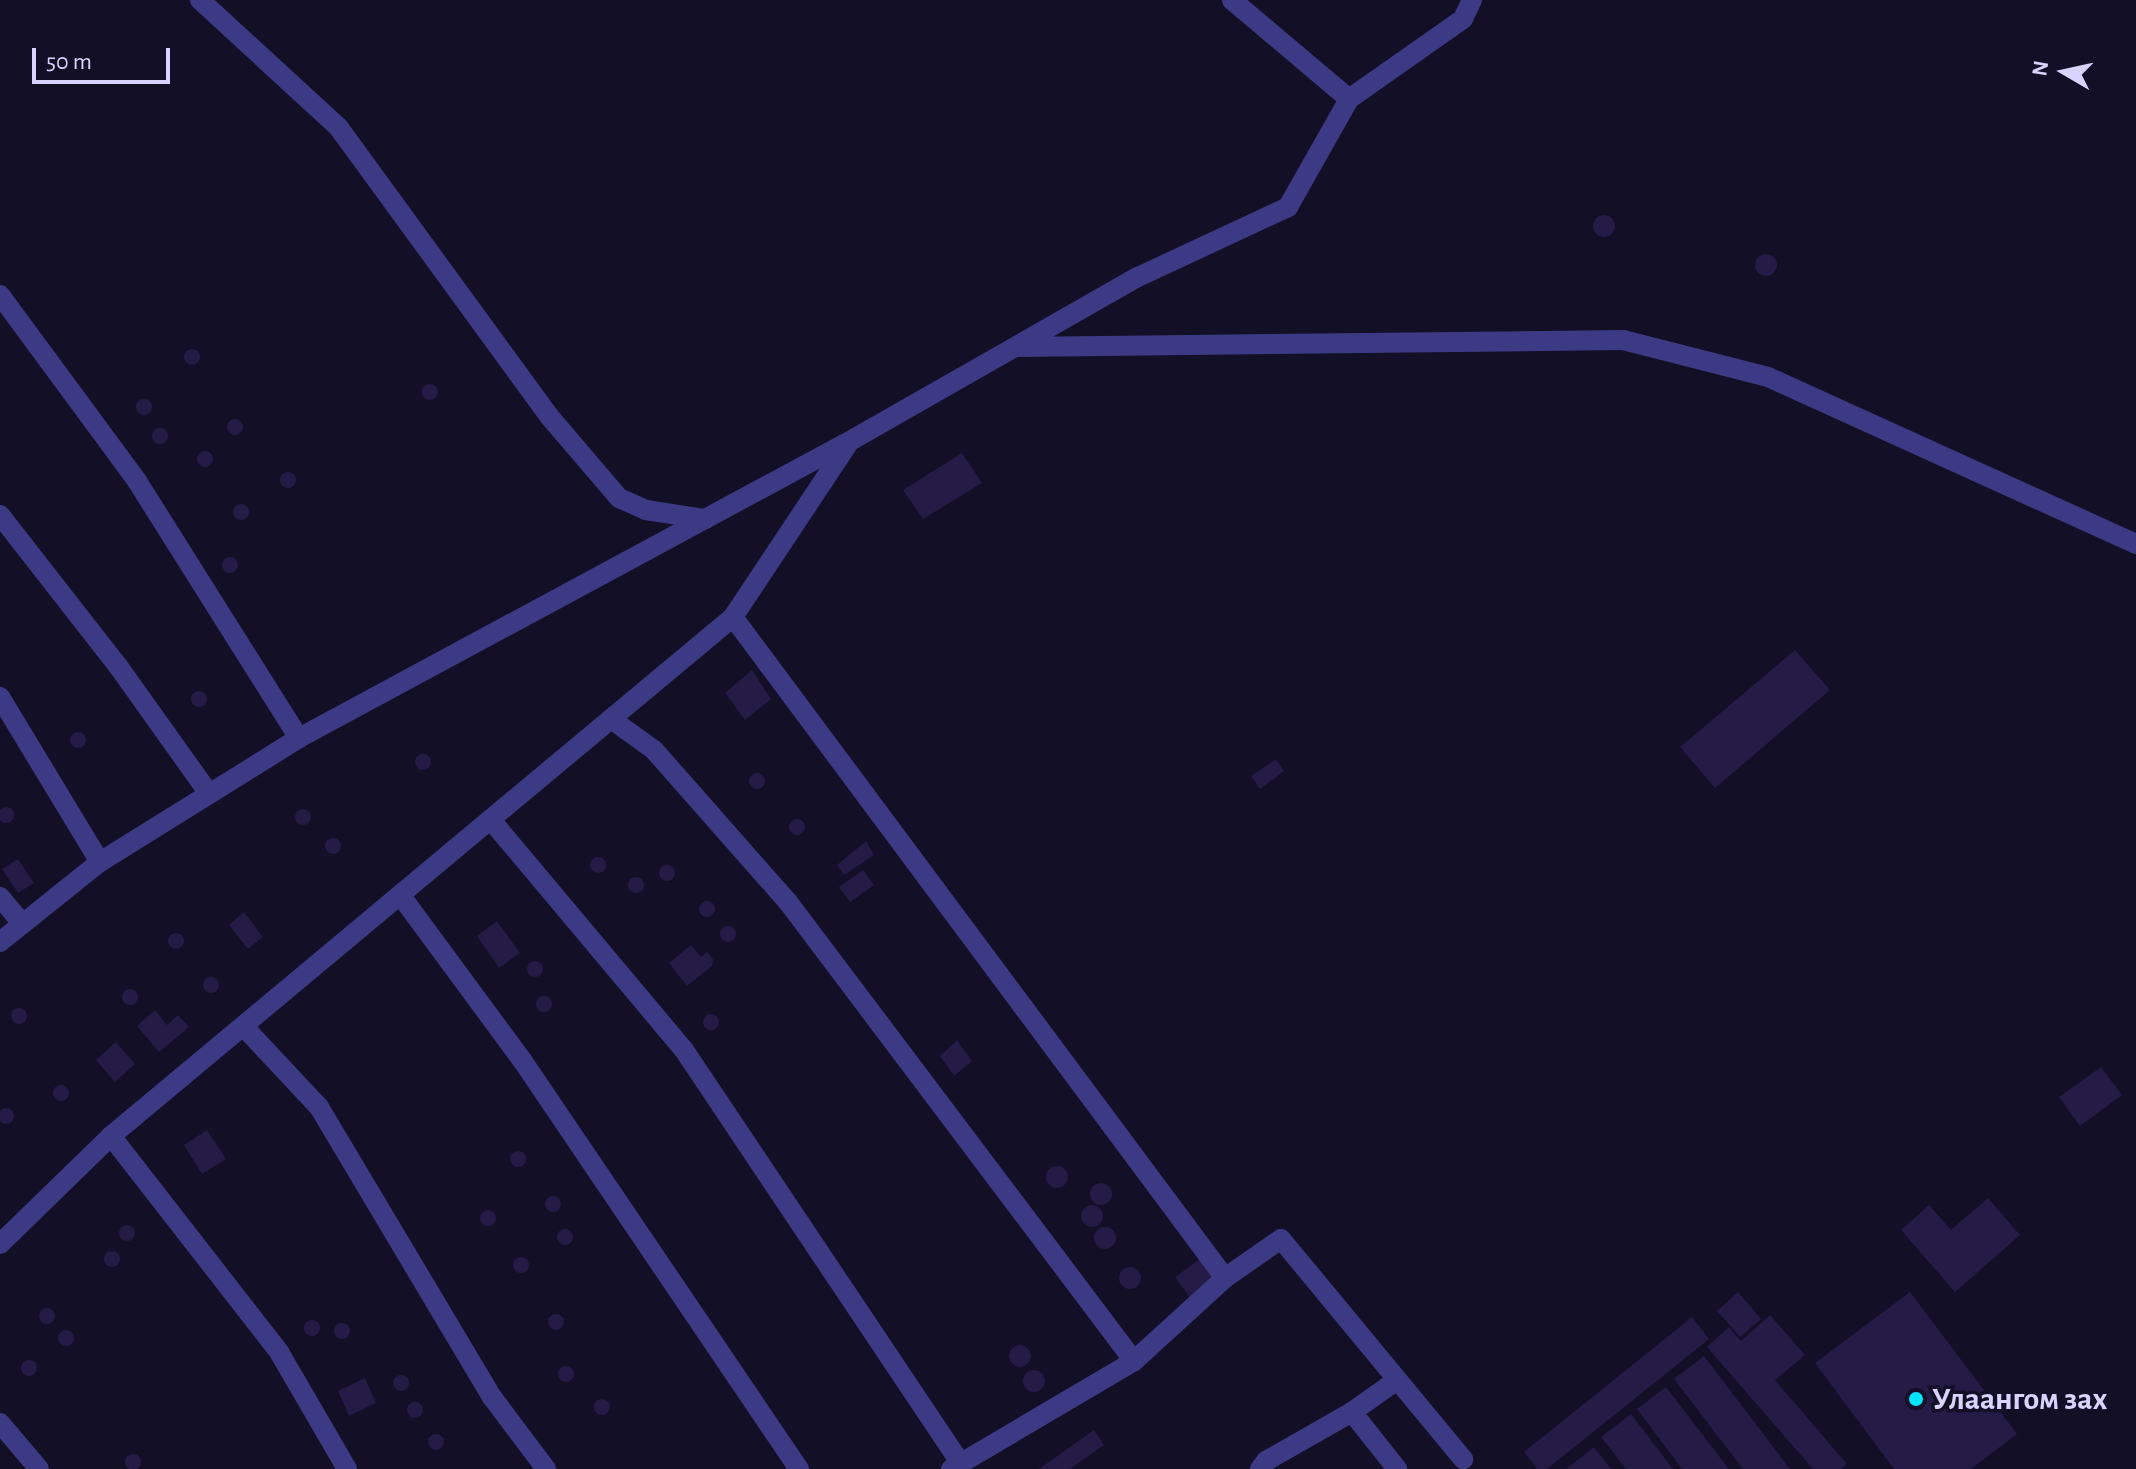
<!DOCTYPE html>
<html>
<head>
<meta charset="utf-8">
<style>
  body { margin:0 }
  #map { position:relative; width:2136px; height:1469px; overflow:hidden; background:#130f26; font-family:"Alegreya Sans",sans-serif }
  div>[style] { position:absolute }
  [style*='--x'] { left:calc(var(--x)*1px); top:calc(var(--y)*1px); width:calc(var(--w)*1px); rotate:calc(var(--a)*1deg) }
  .building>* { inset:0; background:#241b47 }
  .round { border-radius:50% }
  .minor>* { height:20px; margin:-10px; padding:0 10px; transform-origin:10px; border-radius:10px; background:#3d3a85 }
  .dots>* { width:22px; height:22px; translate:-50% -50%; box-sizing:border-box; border:4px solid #130f26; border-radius:50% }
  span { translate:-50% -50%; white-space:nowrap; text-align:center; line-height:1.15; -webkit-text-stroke:7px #130f26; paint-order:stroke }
  .poi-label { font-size:32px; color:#d9d4ff; font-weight:700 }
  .left { translate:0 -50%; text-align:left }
  .north { position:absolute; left:2024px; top:32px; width:80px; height:80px; -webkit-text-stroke:6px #130f26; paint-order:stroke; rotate:279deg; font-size:22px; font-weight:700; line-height:32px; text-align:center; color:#d9d4ff }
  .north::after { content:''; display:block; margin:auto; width:28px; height:36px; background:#d9d4ff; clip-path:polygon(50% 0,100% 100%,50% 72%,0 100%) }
  .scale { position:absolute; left:32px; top:48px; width:138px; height:36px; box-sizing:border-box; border:4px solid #d9d4ff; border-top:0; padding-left:10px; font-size:24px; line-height:28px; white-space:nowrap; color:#d9d4ff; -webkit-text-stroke:6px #130f26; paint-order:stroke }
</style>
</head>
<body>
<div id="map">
  <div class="building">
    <i class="round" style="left:1593px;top:215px;width:22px;height:22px"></i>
    <i class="round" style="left:1755px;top:254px;width:22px;height:22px"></i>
    <i class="round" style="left:184px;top:349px;width:16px;height:16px"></i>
    <i class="round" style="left:422px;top:384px;width:16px;height:16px"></i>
    <i class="round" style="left:136px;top:399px;width:16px;height:16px"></i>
    <i class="round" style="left:227px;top:419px;width:16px;height:16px"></i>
    <i class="round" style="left:152px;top:428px;width:16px;height:16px"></i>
    <i class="round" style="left:197px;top:451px;width:16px;height:16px"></i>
    <i style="clip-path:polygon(962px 453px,982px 483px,923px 519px,903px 490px)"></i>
    <i class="round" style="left:280px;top:472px;width:16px;height:16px"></i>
    <i class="round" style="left:233px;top:504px;width:16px;height:16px"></i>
    <i class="round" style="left:222px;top:557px;width:16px;height:16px"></i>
    <i style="clip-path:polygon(1795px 650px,1830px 690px,1715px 788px,1680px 747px)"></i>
    <i style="clip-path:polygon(752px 670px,771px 699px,745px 720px,725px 693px)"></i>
    <i class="round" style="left:191px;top:691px;width:16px;height:16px"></i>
    <i class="round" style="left:70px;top:732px;width:16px;height:16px"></i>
    <i class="round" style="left:415px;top:754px;width:16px;height:16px"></i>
    <i style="clip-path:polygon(1276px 759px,1284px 771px,1260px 789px,1251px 776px)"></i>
    <i class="round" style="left:749px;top:773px;width:16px;height:16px"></i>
    <i class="round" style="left:-2px;top:807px;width:16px;height:16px"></i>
    <i class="round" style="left:295px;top:809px;width:16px;height:16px"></i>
    <i class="round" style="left:789px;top:819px;width:16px;height:16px"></i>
    <i class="round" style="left:325px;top:838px;width:16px;height:16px"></i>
    <i style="clip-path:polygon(866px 841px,874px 855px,844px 875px,837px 865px)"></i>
    <i class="round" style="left:590px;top:857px;width:16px;height:16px"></i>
    <i style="clip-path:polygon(18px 859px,34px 883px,18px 893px,2px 869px)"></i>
    <i class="round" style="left:659px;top:865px;width:16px;height:16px"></i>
    <i style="clip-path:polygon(863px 870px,874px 885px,850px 902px,839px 887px)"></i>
    <i class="round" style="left:628px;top:877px;width:16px;height:16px"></i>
    <i class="round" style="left:699px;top:901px;width:16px;height:16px"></i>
    <i style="clip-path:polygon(244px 912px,263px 937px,248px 949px,229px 925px)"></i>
    <i style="clip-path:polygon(497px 921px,520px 953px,499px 968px,477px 936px)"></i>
    <i class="round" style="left:720px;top:926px;width:16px;height:16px"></i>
    <i class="round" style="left:168px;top:933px;width:16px;height:16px"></i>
    <i style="clip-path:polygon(691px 945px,701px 957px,707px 952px,713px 959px,712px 966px,687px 986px,669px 963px)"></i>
    <i class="round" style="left:527px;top:961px;width:16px;height:16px"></i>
    <i class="round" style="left:203px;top:977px;width:16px;height:16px"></i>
    <i class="round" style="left:122px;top:989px;width:16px;height:16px"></i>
    <i class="round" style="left:536px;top:996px;width:16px;height:16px"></i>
    <i class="round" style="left:11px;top:1008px;width:16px;height:16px"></i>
    <i style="clip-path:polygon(155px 1010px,167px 1025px,178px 1015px,189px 1027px,159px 1052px,137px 1026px)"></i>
    <i class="round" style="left:703px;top:1014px;width:16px;height:16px"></i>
    <i style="clip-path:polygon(957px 1040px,972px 1061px,954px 1076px,940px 1056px)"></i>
    <i style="clip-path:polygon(116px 1042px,135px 1064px,115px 1082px,96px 1060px)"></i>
    <i style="clip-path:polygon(2101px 1067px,2122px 1095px,2080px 1126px,2059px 1097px)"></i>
    <i class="round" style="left:53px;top:1085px;width:16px;height:16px"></i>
    <i class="round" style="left:-2px;top:1108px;width:16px;height:16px"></i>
    <i style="clip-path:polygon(207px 1130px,226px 1159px,202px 1174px,184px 1145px)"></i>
    <i class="round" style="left:510px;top:1151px;width:16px;height:16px"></i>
    <i class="round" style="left:1046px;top:1166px;width:22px;height:22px"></i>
    <i class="round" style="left:1090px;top:1183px;width:22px;height:22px"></i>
    <i class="round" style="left:545px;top:1196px;width:16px;height:16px"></i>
    <i style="clip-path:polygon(1988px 1198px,2020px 1235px,1955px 1292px,1901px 1230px,1929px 1205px,1951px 1230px)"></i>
    <i class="round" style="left:1081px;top:1205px;width:22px;height:22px"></i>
    <i class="round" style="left:480px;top:1210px;width:16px;height:16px"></i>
    <i class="round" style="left:119px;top:1225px;width:16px;height:16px"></i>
    <i class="round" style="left:1094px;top:1227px;width:22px;height:22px"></i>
    <i class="round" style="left:557px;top:1229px;width:16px;height:16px"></i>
    <i class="round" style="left:104px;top:1251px;width:16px;height:16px"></i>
    <i class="round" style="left:513px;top:1257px;width:16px;height:16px"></i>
    <i style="clip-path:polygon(1200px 1259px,1216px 1275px,1191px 1299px,1175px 1277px)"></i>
    <i class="round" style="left:1119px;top:1267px;width:22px;height:22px"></i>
    <i style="clip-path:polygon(1738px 1292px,1761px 1319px,1740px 1337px,1717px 1311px)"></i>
    <i style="clip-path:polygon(1910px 1292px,2017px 1434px,1971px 1469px,1894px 1469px,1815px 1363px)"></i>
    <i class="round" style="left:39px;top:1308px;width:16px;height:16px"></i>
    <i class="round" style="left:548px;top:1314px;width:16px;height:16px"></i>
    <i style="clip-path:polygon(1770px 1315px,1805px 1355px,1775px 1380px,1847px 1464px,1841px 1469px,1813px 1469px,1707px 1347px,1729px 1327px,1741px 1341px)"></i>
    <i style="clip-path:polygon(1692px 1317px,1709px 1339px,1547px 1469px,1537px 1469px,1524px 1452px)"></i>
    <i class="round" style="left:304px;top:1320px;width:16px;height:16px"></i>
    <i class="round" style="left:334px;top:1323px;width:16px;height:16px"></i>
    <i class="round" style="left:58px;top:1330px;width:16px;height:16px"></i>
    <i class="round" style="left:1009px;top:1345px;width:22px;height:22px"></i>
    <i style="clip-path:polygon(1704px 1356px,1790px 1469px,1743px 1469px,1674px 1379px)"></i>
    <i class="round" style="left:21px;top:1360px;width:16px;height:16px"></i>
    <i class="round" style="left:558px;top:1366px;width:16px;height:16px"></i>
    <i class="round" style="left:1023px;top:1370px;width:22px;height:22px"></i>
    <i class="round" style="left:393px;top:1375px;width:16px;height:16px"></i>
    <i style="clip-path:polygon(365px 1378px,376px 1403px,349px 1416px,338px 1391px)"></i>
    <i style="clip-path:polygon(1666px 1387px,1729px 1469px,1682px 1469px,1637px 1409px)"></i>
    <i class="round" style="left:594px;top:1399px;width:16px;height:16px"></i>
    <i class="round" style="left:407px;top:1402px;width:16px;height:16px"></i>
    <i style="clip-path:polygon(1631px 1414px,1673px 1469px,1626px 1469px,1601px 1437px)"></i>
    <i style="clip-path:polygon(1094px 1430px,1104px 1445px,1070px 1469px,1039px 1469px)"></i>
    <i class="round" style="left:428px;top:1434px;width:16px;height:16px"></i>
    <i style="clip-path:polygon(1594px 1447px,1611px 1469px,1566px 1469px)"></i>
    <i class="round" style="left:125px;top:1454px;width:16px;height:16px"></i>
  </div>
  <div class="minor">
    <i style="--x:200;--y:0;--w:189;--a:42.6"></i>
    <i style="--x:339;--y:128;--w:356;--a:53.9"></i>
    <i style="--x:549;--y:416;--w:108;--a:49.5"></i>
    <i style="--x:619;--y:498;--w:30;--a:24"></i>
    <i style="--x:646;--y:510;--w:60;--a:8.7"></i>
    <i style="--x:1232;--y:0;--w:153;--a:40.2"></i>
    <i style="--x:0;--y:295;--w:231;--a:53.6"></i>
    <i style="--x:137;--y:481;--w:304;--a:57.8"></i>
    <i style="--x:1017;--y:347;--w:606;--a:-0.66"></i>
    <i style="--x:1623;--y:340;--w:150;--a:14.3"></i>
    <i style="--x:1768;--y:377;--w:404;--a:24.4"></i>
    <i style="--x:0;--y:515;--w:192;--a:52"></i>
    <i style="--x:118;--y:666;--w:155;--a:54.5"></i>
    <i style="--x:733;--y:617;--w:824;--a:53.34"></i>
    <i style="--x:0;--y:697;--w:193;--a:58.8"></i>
    <i style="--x:611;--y:719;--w:53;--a:35.8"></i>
    <i style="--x:654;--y:750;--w:203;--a:48.6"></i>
    <i style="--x:788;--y:902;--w:575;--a:52.99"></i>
    <i style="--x:491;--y:820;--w:300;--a:50"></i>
    <i style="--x:684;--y:1050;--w:497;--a:56.2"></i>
    <i style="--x:401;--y:896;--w:204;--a:53.6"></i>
    <i style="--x:522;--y:1060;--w:494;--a:55.9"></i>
    <i style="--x:0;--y:897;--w:34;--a:50"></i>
    <i style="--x:0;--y:942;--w:128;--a:-38.7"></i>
    <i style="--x:100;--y:862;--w:234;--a:-31.9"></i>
    <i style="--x:299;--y:738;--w:621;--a:-28.34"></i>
    <i style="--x:245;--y:1028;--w:108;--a:46.9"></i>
    <i style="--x:319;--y:1107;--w:338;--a:59.2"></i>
    <i style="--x:492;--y:1397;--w:90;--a:53.1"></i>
    <i style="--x:111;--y:1136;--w:274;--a:52.1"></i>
    <i style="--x:279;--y:1352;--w:135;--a:59.8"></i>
    <i style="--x:0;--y:1244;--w:155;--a:-44.2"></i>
    <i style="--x:111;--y:1136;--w:810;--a:-39.84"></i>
    <i style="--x:733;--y:617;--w:211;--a:-56.4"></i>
    <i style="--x:850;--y:441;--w:331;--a:-29.7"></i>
    <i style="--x:1138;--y:277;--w:166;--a:-25"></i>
    <i style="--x:1288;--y:207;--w:124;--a:-60.5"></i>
    <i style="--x:1349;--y:99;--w:139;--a:-35.1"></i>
    <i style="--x:1463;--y:19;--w:21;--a:-65"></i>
    <i style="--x:1352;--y:1412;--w:73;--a:51.7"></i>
    <i style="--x:0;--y:1423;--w:60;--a:49.7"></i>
    <i style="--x:951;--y:1469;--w:212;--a:-30.5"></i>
    <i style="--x:1134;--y:1361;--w:123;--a:-42.4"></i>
    <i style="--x:1225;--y:1278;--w:68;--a:-34.9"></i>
    <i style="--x:1281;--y:1239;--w:286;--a:50.4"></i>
    <i style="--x:1260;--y:1469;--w:10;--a:-53"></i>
    <i style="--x:1266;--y:1461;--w:99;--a:-29.7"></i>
    <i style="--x:1352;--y:1412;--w:55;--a:-35.4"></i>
  </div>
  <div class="dots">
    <i style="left:1916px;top:1399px;background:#00e5ff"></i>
  </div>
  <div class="poi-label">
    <span class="left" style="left:1932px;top:1399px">Улаангом зах</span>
  </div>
  <div class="north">N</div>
  <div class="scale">50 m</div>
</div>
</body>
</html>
